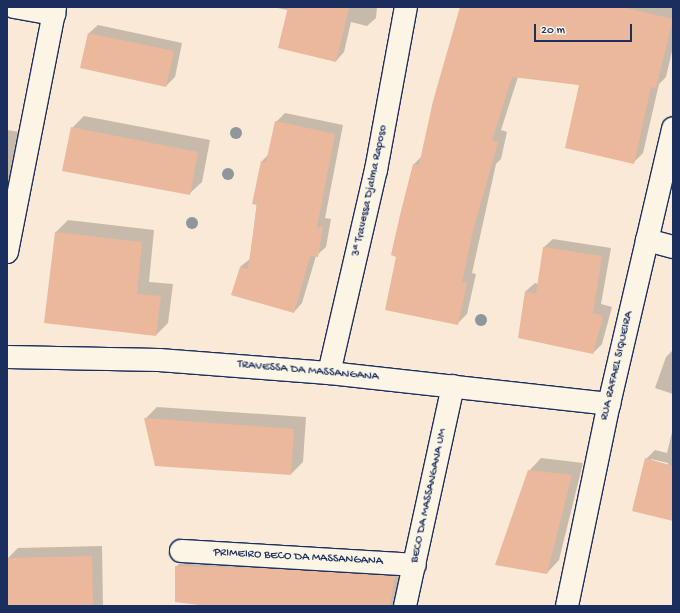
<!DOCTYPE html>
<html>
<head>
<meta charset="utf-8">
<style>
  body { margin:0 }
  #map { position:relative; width:680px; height:613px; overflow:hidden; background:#f9e9d6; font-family:"Gochi Hand",sans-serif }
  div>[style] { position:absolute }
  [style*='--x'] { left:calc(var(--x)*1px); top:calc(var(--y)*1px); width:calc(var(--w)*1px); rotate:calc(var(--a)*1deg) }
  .shadow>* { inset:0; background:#0003 }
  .building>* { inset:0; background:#ebb89c }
  .roads { filter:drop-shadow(1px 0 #1b2f5e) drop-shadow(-1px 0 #1b2f5e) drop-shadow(0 1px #1b2f5e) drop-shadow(0 -1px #1b2f5e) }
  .street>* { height:22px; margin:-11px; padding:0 11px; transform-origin:11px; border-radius:11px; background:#fcf5e5 }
  .trees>* { width:12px; height:12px; margin:-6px; border-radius:50%; background:#8f969c }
  span { translate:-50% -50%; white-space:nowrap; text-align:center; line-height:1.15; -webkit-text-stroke:4px #fcf5e5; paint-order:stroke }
  .street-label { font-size:12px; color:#1b2f5e }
  .frame { position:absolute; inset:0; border:8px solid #1b2f5e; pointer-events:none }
  .scale { position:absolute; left:534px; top:24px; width:98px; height:18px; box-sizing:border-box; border:2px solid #1b2f5e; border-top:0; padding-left:5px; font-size:12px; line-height:14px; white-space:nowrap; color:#1b2f5e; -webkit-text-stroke:3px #fcf5e5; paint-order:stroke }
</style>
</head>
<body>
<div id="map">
  <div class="shadow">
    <i style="clip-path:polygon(272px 7px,377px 7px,376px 18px,367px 26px,351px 22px,344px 52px,336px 61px,288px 10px)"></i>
    <i style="clip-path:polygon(461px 7px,673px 7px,673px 47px,666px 77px,659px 84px,643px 153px,633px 163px,580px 85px,518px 77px,501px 130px,507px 132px,501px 159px,496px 164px,472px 273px,476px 274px,467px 314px,457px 324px,398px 256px,401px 215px,414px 164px,422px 156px)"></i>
    <i style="clip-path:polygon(98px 25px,182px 43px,175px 77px,166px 86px,89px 33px)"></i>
    <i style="clip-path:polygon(285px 113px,343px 125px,325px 218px,331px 219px,326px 247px,316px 256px,302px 303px,294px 312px,240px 267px,250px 259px,262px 161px,269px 154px,276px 122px)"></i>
    <i style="clip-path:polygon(84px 116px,210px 140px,202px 182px,189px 194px,72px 128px)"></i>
    <i style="clip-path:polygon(7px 130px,20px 132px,7px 199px)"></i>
    <i style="clip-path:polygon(68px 220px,154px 230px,149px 282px,173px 284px,168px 323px,156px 335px,45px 322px,56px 232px)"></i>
    <i style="clip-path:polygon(553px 239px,611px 248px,601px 304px,612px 307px,602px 344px,593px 353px,526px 291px,535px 283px,538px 284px,544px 247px)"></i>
    <i style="clip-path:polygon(673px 350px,673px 394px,655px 388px,666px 357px)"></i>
    <i style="clip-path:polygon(157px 407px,306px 417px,303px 462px,291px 474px,145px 419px)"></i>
    <i style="clip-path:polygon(evenodd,673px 428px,673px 520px,646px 459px,655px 450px,667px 453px,673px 428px,651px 459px,668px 463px,668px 465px,651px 461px,651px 459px)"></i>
    <i style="clip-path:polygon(541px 458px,583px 463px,559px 560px,547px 573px,529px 471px)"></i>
    <i style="clip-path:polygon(102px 546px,103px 606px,8px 606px,7px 559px,18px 548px)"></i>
    <i style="clip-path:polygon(188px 554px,406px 564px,400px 606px,216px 606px,176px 567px)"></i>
  </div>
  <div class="building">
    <i style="clip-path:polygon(288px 7px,349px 7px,336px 62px,278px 48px)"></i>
    <i style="clip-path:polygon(460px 7px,622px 7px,673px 19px,656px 88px,651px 87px,634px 164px,565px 148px,579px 85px,512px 77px,492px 140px,498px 142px,473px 231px,462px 282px,467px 283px,458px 325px,385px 310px,396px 257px,391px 255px,400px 215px,413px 164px,419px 165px,433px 101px)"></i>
    <i style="clip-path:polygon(88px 33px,174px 51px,166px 87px,80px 68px)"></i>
    <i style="clip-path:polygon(275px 121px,335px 134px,317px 227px,323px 227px,318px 257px,310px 256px,294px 313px,231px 295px,240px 267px,248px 269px,257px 205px,252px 204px,261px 161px,266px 162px)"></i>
    <i style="clip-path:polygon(71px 127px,198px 152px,190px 195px,62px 171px)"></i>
    <i style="clip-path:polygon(55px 232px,142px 242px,137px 294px,161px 296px,156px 336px,44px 323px)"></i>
    <i style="clip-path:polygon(543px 247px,602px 256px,593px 313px,603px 316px,593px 354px,518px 338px,525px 291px,536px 294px)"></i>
    <i style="clip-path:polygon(144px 418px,294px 429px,291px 475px,155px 466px)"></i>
    <i style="clip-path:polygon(645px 458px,673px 466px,673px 521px,632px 511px)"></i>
    <i style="clip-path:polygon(528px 470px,572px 475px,547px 574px,495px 565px)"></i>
    <i style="clip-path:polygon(92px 556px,93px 606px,8px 606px,7px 558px)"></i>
    <i style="clip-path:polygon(175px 566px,260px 568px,395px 576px,390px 606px,207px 606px,175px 602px)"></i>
  </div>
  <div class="roads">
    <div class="street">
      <i style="--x:14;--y:7;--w:41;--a:9.9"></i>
      <i style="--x:647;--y:240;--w:27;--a:15"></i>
      <i style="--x:7;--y:252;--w:250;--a:-78.9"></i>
      <i style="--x:7;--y:357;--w:152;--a:1.1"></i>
      <i style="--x:159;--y:360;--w:170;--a:4.4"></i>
      <i style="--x:329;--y:373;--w:282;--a:6.3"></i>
      <i style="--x:329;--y:373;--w:208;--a:-77"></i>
      <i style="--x:376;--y:170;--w:166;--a:-79.6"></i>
      <i style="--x:181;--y:551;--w:234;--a:3.4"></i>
      <i style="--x:405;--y:606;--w:225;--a:-77.7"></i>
      <i style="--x:567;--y:606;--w:206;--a:-78.3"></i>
      <i style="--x:609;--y:404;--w:283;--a:-76.9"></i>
    </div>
  </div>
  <div class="trees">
    <i style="left:236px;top:133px"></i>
    <i style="left:228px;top:174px"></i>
    <i style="left:192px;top:223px"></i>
    <i style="left:481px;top:320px"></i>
  </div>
  <div class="street-label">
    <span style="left:371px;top:191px;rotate:-78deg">3ª Travessa Djalma Raposo</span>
    <span style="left:618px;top:366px;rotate:-77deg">RUA RAFAEL SIQUEIRA</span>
    <span style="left:308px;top:372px;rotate:5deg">TRAVESSA DA MASSANGANA</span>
    <span style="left:430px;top:496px;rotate:-78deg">BECO DA MASSANGANA UM</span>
    <span style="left:298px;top:558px;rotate:3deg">PRIMEIRO BECO DA MASSANGANA</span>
  </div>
  <div class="frame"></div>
  <div class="scale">20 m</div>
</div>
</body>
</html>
